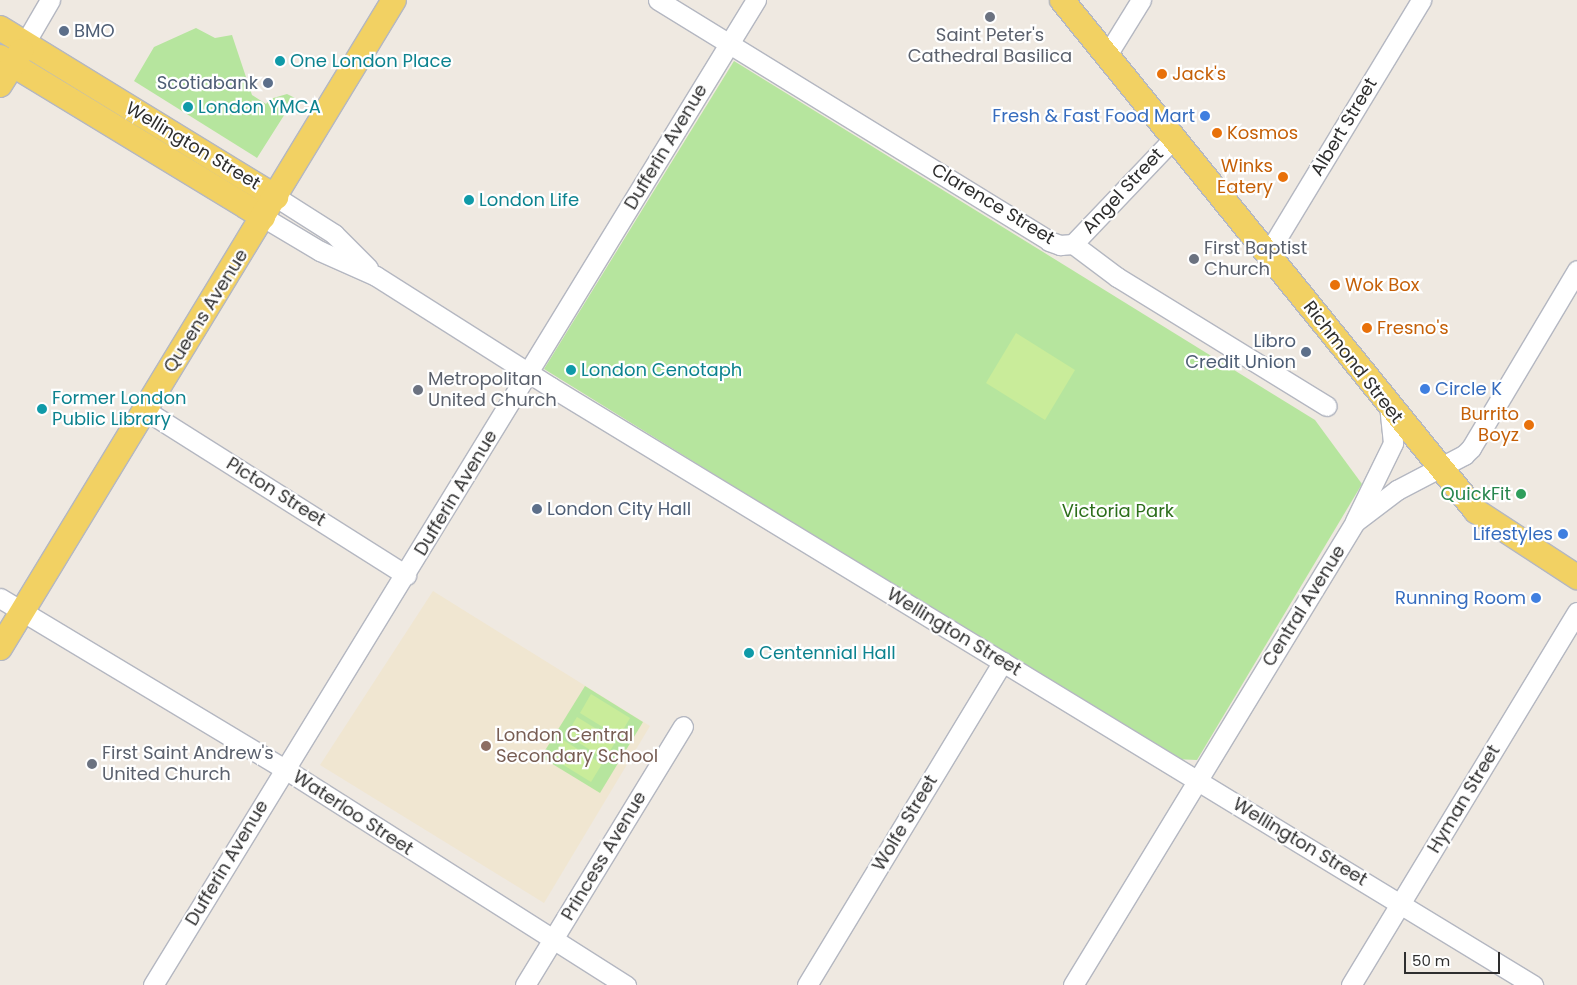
<!DOCTYPE html>
<html>
<head>
<meta charset="utf-8">
<style>
  body { margin:0 }
  #map { position:relative; width:1577px; height:985px; overflow:hidden; background:#efe9e1; font-family:Poppins,sans-serif }
  div>[style] { position:absolute }
  [style*='--x'] { left:calc(var(--x)*1px); top:calc(var(--y)*1px); width:calc(var(--w)*1px); rotate:calc(var(--a)*1deg) }
  .education>* { inset:0; background:#f0e6d1 }
  .green>* { inset:0; background:#b6e59e }
  .pitch>* { inset:0; background:#c9ec9a }
  .roads { filter:drop-shadow(1px 0 #b4b7c1) drop-shadow(-1px 0 #b4b7c1) drop-shadow(0 1px #b4b7c1) drop-shadow(0 -1px #b4b7c1) }
  .minor>* { height:19px; margin:-9.5px; padding:0 9.5px; transform-origin:9.5px; border-radius:9.5px; background:#fff }
  .major>* { height:24px; margin:-12px; padding:0 12px; transform-origin:12px; border-radius:12px; background:#f2d163 }
  .dots>* { width:14px; height:14px; translate:-50% -50%; box-sizing:border-box; border:2px solid #fff; border-radius:50% }
  span { translate:-50% -50%; white-space:nowrap; text-align:center; line-height:1.15; -webkit-text-stroke:4.5px #fff; paint-order:stroke }
  .service-label { font-size:18px; color:#4e5e75 }
  .left { translate:0 -50%; text-align:left }
  .right { translate:-100% -50%; text-align:right }
  .worship-label { font-size:18px; color:#5b616d }
  .culture-label { font-size:18px; color:#0d838f }
  .food-label { font-size:18px; color:#c56008 }
  .shop-label { font-size:18px; color:#366cbe }
  .street-label { font-size:18px; color:#2e2e2e }
  .leisure-label { font-size:18px; color:#27864d }
  .park-label { font-size:18px; color:#2c6e1b }
  .education-label { font-size:18px; color:#785e54 }
  .scale { position:absolute; left:1404px; top:952px; width:96px; height:22px; box-sizing:border-box; border:2px solid #2e2e2e; border-top:0; padding-left:6px; font-size:15px; line-height:18px; white-space:nowrap; color:#2e2e2e; -webkit-text-stroke:4px #fff; paint-order:stroke }
</style>
</head>
<body>
<div id="map">
  <div class="education">
    <i style="clip-path:polygon(433px 591px,650px 726px,544px 903px,320px 765px)"></i>
  </div>
  <div class="green">
    <i style="clip-path:polygon(196px 28px,215px 38px,232px 35px,252px 95px,266px 104px,270px 99px,287px 94px,295px 98px,257px 158px,134px 81px,154px 47px)"></i>
    <i style="clip-path:polygon(734px 61px,1315px 420px,1362px 484px,1197px 760px,1174px 759px,544px 369px)"></i>
    <i style="clip-path:polygon(585px 686px,643px 722px,600px 793px,541px 757px)"></i>
  </div>
  <div class="pitch">
    <i style="clip-path:polygon(1016px 333px,1075px 370px,1045px 420px,986px 383px)"></i>
    <i style="clip-path:polygon(591px 694px,630px 718px,619px 737px,580px 713px)"></i>
    <i style="clip-path:polygon(577px 717px,616px 741px,605px 759px,566px 735px)"></i>
    <i style="clip-path:polygon(563px 740px,602px 764px,591px 782px,552px 758px)"></i>
  </div>
  <div class="roads">
    <div class="minor">
      <i style="--x:658;--y:0;--w:459;--a:31.6"></i>
      <i style="--x:1049;--y:241;--w:12;--a:20"></i>
      <i style="--x:1060;--y:245;--w:13;--a:-4"></i>
      <i style="--x:1073;--y:244;--w:55;--a:36.9"></i>
      <i style="--x:1117;--y:277;--w:246;--a:31.6"></i>
      <i style="--x:25;--y:43;--w:50;--a:-59.8"></i>
      <i style="--x:1107;--y:55;--w:65;--a:-58.3"></i>
      <i style="--x:276;--y:197;--w:69;--a:32.5"></i>
      <i style="--x:334;--y:234;--w:48;--a:45"></i>
      <i style="--x:263;--y:217;--w:66;--a:30.8"></i>
      <i style="--x:320;--y:251;--w:61;--a:24.1"></i>
      <i style="--x:376;--y:276;--w:207;--a:32.4"></i>
      <i style="--x:551;--y:387;--w:1150;--a:31.34"></i>
      <i style="--x:1073;--y:244;--w:146;--a:-46.4"></i>
      <i style="--x:1268;--y:253;--w:296;--a:-58.8"></i>
      <i style="--x:145;--y:410;--w:309;--a:32.3"></i>
      <i style="--x:1355;--y:521;--w:87;--a:-64"></i>
      <i style="--x:1393;--y:443;--w:37;--a:-96"></i>
      <i style="--x:0;--y:598;--w:332;--a:31"></i>
      <i style="--x:285;--y:769;--w:404;--a:32.4"></i>
      <i style="--x:153;--y:985;--w:1155;--a:-58.53"></i>
      <i style="--x:525;--y:985;--w:303;--a:-58.6"></i>
      <i style="--x:807;--y:985;--w:378;--a:-58.8"></i>
      <i style="--x:1073;--y:985;--w:542;--a:-58.66"></i>
      <i style="--x:1355;--y:522;--w:53;--a:-37.3"></i>
      <i style="--x:1397;--y:490;--w:76;--a:-27.6"></i>
      <i style="--x:1464;--y:455;--w:10;--a:-45"></i>
      <i style="--x:1471;--y:448;--w:207;--a:-59.2"></i>
      <i style="--x:1351;--y:985;--w:436;--a:-58.8"></i>
    </div>
    <div class="major">
      <i style="--x:1062;--y:0;--w:658;--a:50.99"></i>
      <i style="--x:1476;--y:511;--w:121;--a:33.2"></i>
      <i style="--x:0;--y:28;--w:324;--a:31.5"></i>
      <i style="--x:0;--y:57;--w:308;--a:31.3"></i>
      <i style="--x:0;--y:85;--w:40;--a:-58"></i>
      <i style="--x:0;--y:648;--w:758;--a:-58.7"></i>
    </div>
  </div>
  <div class="dots">
    <i style="left:990px;top:17px;background:#6b7280"></i>
    <i style="left:64px;top:31px;background:#5c6f8a"></i>
    <i style="left:280px;top:61px;background:#0f9aa8"></i>
    <i style="left:1162px;top:74px;background:#e8710a"></i>
    <i style="left:268px;top:83px;background:#5c6f8a"></i>
    <i style="left:188px;top:107px;background:#0f9aa8"></i>
    <i style="left:1205px;top:116px;background:#3f7fe0"></i>
    <i style="left:1217px;top:133px;background:#e8710a"></i>
    <i style="left:1283px;top:177px;background:#e8710a"></i>
    <i style="left:469px;top:200px;background:#0f9aa8"></i>
    <i style="left:1194px;top:259px;background:#6b7280"></i>
    <i style="left:1335px;top:285px;background:#e8710a"></i>
    <i style="left:1367px;top:328px;background:#e8710a"></i>
    <i style="left:1306px;top:352px;background:#5c6f8a"></i>
    <i style="left:571px;top:370px;background:#0f9aa8"></i>
    <i style="left:1425px;top:389px;background:#3f7fe0"></i>
    <i style="left:418px;top:390px;background:#6b7280"></i>
    <i style="left:42px;top:409px;background:#0f9aa8"></i>
    <i style="left:1529px;top:425px;background:#e8710a"></i>
    <i style="left:1521px;top:494px;background:#2e9e5b"></i>
    <i style="left:537px;top:509px;background:#5c6f8a"></i>
    <i style="left:1563px;top:534px;background:#3f7fe0"></i>
    <i style="left:1536px;top:598px;background:#3f7fe0"></i>
    <i style="left:749px;top:653px;background:#0f9aa8"></i>
    <i style="left:486px;top:746px;background:#8d6e63"></i>
    <i style="left:92px;top:764px;background:#6b7280"></i>
  </div>
  <div class="service-label">
    <span class="left" style="left:74px;top:31px">BMO</span>
    <span class="right" style="left:258px;top:83px">Scotiabank</span>
    <span class="right" style="left:1296px;top:352px">Libro<br>Credit Union</span>
    <span class="left" style="left:547px;top:509px">London City Hall</span>
  </div>
  <div class="worship-label">
    <span style="left:990px;top:46px">Saint Peter's<br>Cathedral Basilica</span>
    <span class="left" style="left:1204px;top:259px">First Baptist<br>Church</span>
    <span class="left" style="left:428px;top:390px">Metropolitan<br>United Church</span>
    <span class="left" style="left:102px;top:764px">First Saint Andrew's<br>United Church</span>
  </div>
  <div class="culture-label">
    <span class="left" style="left:290px;top:61px">One London Place</span>
    <span class="left" style="left:198px;top:107px">London YMCA</span>
    <span class="left" style="left:479px;top:200px">London Life</span>
    <span class="left" style="left:581px;top:370px">London Cenotaph</span>
    <span class="left" style="left:52px;top:409px">Former London<br>Public Library</span>
    <span class="left" style="left:759px;top:653px">Centennial Hall</span>
  </div>
  <div class="food-label">
    <span class="left" style="left:1172px;top:74px">Jack's</span>
    <span class="left" style="left:1227px;top:133px">Kosmos</span>
    <span class="right" style="left:1273px;top:177px">Winks<br>Eatery</span>
    <span class="left" style="left:1345px;top:285px">Wok Box</span>
    <span class="left" style="left:1377px;top:328px">Fresno's</span>
    <span class="right" style="left:1519px;top:425px">Burrito<br>Boyz</span>
  </div>
  <div class="shop-label">
    <span class="right" style="left:1195px;top:116px">Fresh &amp; Fast Food Mart</span>
    <span class="left" style="left:1435px;top:389px">Circle K</span>
    <span class="right" style="left:1553px;top:534px">Lifestyles</span>
    <span class="right" style="left:1526px;top:598px">Running Room</span>
  </div>
  <div class="street-label">
    <span style="left:1344px;top:127px;rotate:-59deg">Albert Street</span>
    <span style="left:193px;top:146px;rotate:31deg">Wellington Street</span>
    <span style="left:666px;top:147px;rotate:-59deg">Dufferin Avenue</span>
    <span style="left:1123px;top:191px;rotate:-47deg">Angel Street</span>
    <span style="left:993px;top:204px;rotate:31deg">Clarence Street</span>
    <span style="left:206px;top:311px;rotate:-58deg">Queens Avenue</span>
    <span style="left:1353px;top:362px;rotate:52deg">Richmond Street</span>
    <span style="left:276px;top:492px;rotate:32deg">Picton Street</span>
    <span style="left:456px;top:493px;rotate:-59deg">Dufferin Avenue</span>
    <span style="left:1304px;top:606px;rotate:-58deg">Central Avenue</span>
    <span style="left:954px;top:632px;rotate:31deg">Wellington Street</span>
    <span style="left:1464px;top:799px;rotate:-59deg">Hyman Street</span>
    <span style="left:353px;top:813px;rotate:33deg">Waterloo Street</span>
    <span style="left:905px;top:823px;rotate:-59deg">Wolfe Street</span>
    <span style="left:1300px;top:842px;rotate:31deg">Wellington Street</span>
    <span style="left:604px;top:856px;rotate:-59deg">Princess Avenue</span>
    <span style="left:227px;top:863px;rotate:-59deg">Dufferin Avenue</span>
  </div>
  <div class="leisure-label">
    <span class="right" style="left:1511px;top:494px">QuickFit</span>
  </div>
  <div class="park-label">
    <span style="left:1118px;top:511px">Victoria Park</span>
  </div>
  <div class="education-label">
    <span class="left" style="left:496px;top:746px">London Central<br>Secondary School</span>
  </div>
  <div class="scale">50 m</div>
</div>
</body>
</html>
